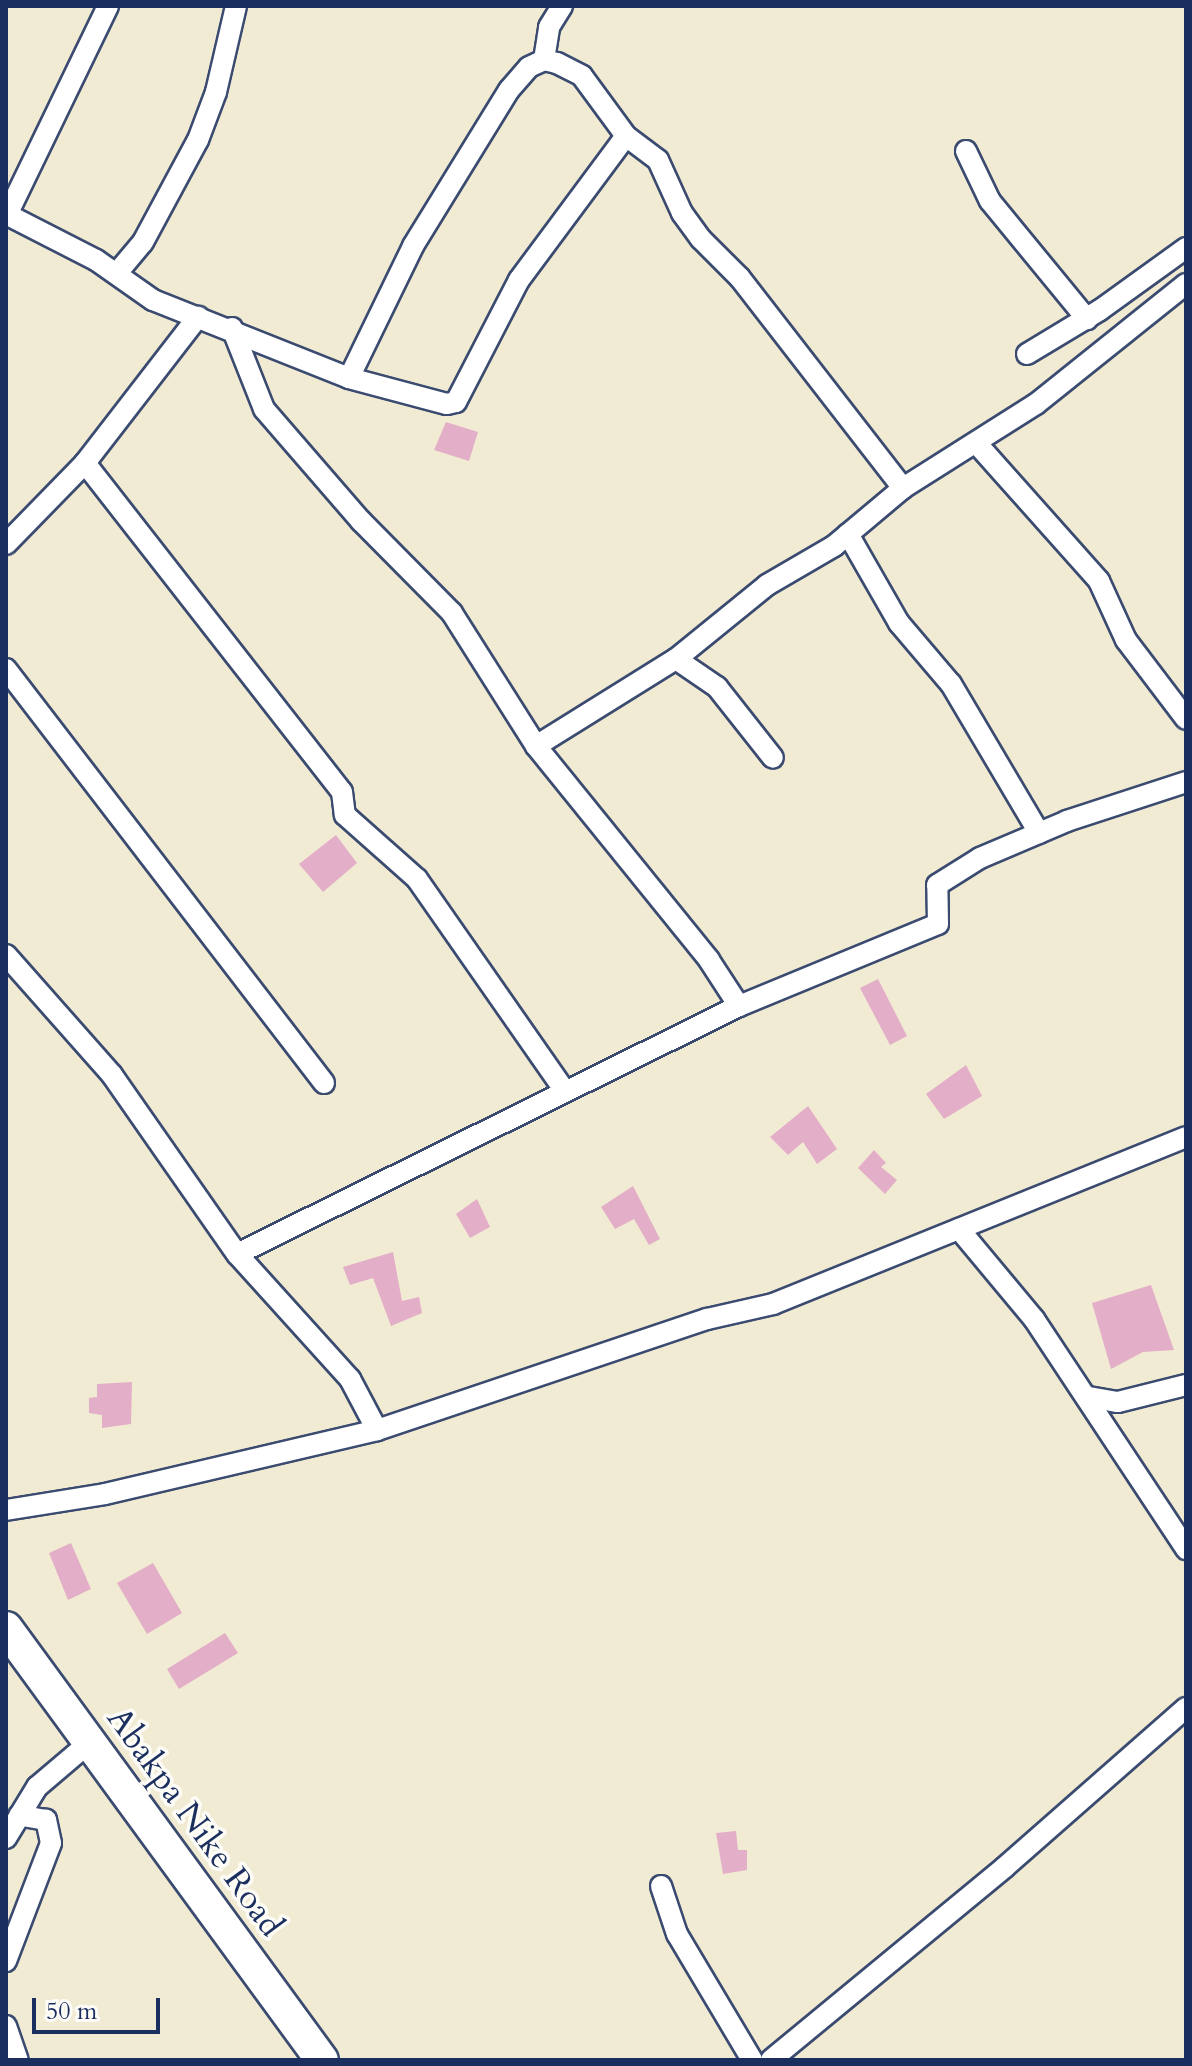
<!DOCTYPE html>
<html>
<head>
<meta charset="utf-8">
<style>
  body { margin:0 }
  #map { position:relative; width:1192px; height:2066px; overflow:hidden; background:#f2ebd4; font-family:Cardo,serif }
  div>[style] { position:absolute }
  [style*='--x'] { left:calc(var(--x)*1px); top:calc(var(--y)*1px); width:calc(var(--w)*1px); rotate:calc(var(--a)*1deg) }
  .building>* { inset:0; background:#e3aec7 }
  .roads { filter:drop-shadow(2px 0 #3b4b70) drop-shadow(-2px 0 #3b4b70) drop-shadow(0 2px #3b4b70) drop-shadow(0 -2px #3b4b70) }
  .minor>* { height:20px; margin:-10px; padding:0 10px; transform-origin:10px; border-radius:10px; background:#fff }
  .primary>* { height:32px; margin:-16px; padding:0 16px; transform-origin:16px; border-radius:16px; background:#fff }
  span { translate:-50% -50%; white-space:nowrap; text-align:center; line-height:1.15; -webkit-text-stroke:7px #fdfcf7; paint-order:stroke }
  .street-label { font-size:34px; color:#1b2f5e }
  .frame { position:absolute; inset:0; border:8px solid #1b2f5e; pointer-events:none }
  .scale { position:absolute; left:32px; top:1998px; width:128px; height:36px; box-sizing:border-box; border:4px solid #1b2f5e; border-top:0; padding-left:10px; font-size:24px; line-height:28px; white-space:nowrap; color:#1b2f5e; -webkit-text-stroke:6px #fdfcf7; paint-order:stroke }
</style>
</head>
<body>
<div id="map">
  <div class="building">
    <i style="clip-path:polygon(446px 422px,478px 432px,469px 461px,434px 450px)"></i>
    <i style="clip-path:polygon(336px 835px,357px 863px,323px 892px,299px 864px)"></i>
    <i style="clip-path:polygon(878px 979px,907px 1036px,890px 1045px,860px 988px)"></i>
    <i style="clip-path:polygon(966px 1065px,982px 1096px,944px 1119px,926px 1094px)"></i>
    <i style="clip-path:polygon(808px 1106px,837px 1149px,817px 1164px,803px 1142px,788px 1155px,770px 1137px)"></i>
    <i style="clip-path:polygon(874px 1150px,886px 1163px,881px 1167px,897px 1180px,885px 1194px,858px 1168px)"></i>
    <i style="clip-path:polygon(633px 1186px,660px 1239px,649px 1245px,634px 1219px,615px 1229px,601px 1207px)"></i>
    <i style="clip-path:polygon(477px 1199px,490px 1227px,470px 1238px,456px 1214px)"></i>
    <i style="clip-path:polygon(393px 1252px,402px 1301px,419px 1297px,422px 1313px,391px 1326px,373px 1278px,350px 1285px,343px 1267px)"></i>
    <i style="clip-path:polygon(1151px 1285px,1174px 1350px,1143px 1352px,1111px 1369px,1092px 1303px)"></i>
    <i style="clip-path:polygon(132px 1382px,131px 1424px,102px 1428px,102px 1415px,89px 1413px,89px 1398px,97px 1397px,97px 1384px)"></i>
    <i style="clip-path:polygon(71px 1543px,91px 1589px,68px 1600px,49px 1553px)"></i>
    <i style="clip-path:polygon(153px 1563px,182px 1613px,147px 1634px,117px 1583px)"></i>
    <i style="clip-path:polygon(225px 1633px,238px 1653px,179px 1689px,167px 1669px)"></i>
    <i style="clip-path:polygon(736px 1831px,738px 1850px,747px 1850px,747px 1870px,723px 1874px,716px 1833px)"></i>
  </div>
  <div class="roads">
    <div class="minor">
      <i style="--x:544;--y:60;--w:33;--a:-81"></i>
      <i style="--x:549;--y:27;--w:25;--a:-58"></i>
      <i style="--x:966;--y:151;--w:55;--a:64.4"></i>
      <i style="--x:990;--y:201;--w:153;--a:50.6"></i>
      <i style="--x:6;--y:214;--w:101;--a:27.1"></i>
      <i style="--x:96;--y:260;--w:70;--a:35.1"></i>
      <i style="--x:153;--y:300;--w:211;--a:21.7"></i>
      <i style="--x:349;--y:378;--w:101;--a:14.9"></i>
      <i style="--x:447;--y:404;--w:9;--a:-13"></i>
      <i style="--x:456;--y:402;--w:137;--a:-62.7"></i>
      <i style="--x:519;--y:280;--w:179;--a:-53.4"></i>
      <i style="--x:7;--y:215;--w:232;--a:-64.2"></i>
      <i style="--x:117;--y:273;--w:40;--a:-50"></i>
      <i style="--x:143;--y:242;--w:116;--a:-61.7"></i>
      <i style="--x:198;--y:140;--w:51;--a:-69.4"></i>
      <i style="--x:216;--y:92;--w:88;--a:-76.9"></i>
      <i style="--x:232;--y:328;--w:87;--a:68.4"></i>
      <i style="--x:264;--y:409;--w:148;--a:49.1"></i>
      <i style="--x:361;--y:521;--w:129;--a:45.3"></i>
      <i style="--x:452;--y:613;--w:157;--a:57.7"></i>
      <i style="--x:536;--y:746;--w:275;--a:51"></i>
      <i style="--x:709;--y:960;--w:55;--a:56.9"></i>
      <i style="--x:1027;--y:354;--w:85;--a:-31.1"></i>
      <i style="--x:1100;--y:310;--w:106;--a:-35.8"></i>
      <i style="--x:349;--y:378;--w:147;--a:-64.1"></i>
      <i style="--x:413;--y:246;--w:183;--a:-58.4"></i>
      <i style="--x:509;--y:90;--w:30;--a:-49"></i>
      <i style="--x:529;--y:67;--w:17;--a:-25"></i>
      <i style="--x:544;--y:60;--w:13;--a:13"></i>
      <i style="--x:557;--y:63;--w:28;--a:27"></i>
      <i style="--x:582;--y:76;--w:74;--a:53.7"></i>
      <i style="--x:626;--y:136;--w:40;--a:37"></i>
      <i style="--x:658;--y:160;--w:58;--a:65.6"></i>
      <i style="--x:682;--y:213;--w:32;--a:54"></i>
      <i style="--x:701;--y:239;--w:55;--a:45"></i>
      <i style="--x:740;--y:278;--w:266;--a:52.2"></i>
      <i style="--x:978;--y:445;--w:182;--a:48.3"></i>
      <i style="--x:1099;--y:581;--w:65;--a:65.4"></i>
      <i style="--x:1126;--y:640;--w:99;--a:52.8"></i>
      <i style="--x:85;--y:463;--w:417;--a:52"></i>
      <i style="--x:342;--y:792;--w:23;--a:83"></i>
      <i style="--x:345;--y:815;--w:96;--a:41.6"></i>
      <i style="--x:417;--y:879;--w:259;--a:55.1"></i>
      <i style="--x:848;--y:534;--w:103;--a:60.2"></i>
      <i style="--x:899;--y:623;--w:80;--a:49.6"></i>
      <i style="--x:951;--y:684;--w:173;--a:59.4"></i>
      <i style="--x:6;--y:544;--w:113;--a:-45.7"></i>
      <i style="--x:85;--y:463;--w:185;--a:-52.3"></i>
      <i style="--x:676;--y:659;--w:50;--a:34.3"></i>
      <i style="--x:717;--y:687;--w:90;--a:51.7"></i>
      <i style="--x:6;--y:669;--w:522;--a:52.47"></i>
      <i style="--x:536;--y:746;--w:165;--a:-31.9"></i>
      <i style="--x:676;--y:659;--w:117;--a:-39.1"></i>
      <i style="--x:767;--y:585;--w:78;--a:-30.2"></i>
      <i style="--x:834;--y:546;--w:90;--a:-40"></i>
      <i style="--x:903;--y:488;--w:157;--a:-32.3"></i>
      <i style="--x:1036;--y:404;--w:192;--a:-38.7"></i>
      <i style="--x:6;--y:955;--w:160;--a:48.5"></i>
      <i style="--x:112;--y:1075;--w:218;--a:55.1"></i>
      <i style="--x:237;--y:1254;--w:169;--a:47.9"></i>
      <i style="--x:350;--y:1379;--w:58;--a:62.1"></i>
      <i style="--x:959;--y:1229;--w:117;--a:50.2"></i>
      <i style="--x:1034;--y:1319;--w:276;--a:56.5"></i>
      <i style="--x:237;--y:1254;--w:560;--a:-26.29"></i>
      <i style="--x:739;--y:1006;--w:215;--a:-22.4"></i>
      <i style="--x:938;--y:924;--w:39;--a:-91"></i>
      <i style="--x:937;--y:885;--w:51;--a:-32.1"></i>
      <i style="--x:980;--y:858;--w:95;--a:-23"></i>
      <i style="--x:1067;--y:821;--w:125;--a:-18.1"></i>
      <i style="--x:1089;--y:1397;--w:29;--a:10"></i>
      <i style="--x:1118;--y:1402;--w:70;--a:-14"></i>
      <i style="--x:6;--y:1510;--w:100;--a:-9.2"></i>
      <i style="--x:105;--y:1494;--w:279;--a:-13.2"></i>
      <i style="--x:377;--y:1430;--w:348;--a:-18.6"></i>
      <i style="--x:707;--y:1319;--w:68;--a:-12.8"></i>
      <i style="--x:773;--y:1304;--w:445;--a:-22"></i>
      <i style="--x:6;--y:1838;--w:60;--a:-58.7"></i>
      <i style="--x:37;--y:1787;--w:70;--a:-40.3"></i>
      <i style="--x:661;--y:1886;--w:51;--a:71.6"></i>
      <i style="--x:677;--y:1934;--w:147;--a:59.2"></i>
      <i style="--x:6;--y:1961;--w:126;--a:-69.1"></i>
      <i style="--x:51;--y:1843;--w:24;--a:-102"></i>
      <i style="--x:46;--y:1820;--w:27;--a:-170"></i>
      <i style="--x:6;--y:2026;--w:36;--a:71"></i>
      <i style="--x:771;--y:2060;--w:303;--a:-39.5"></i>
      <i style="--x:1005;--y:1867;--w:241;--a:-41.3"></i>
    </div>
    <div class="primary">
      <i style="--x:6;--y:1628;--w:535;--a:53.82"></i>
    </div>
  </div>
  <div class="street-label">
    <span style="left:195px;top:1822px;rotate:54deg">Abakpa Nike Road</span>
  </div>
  <div class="frame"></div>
  <div class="scale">50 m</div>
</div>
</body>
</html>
